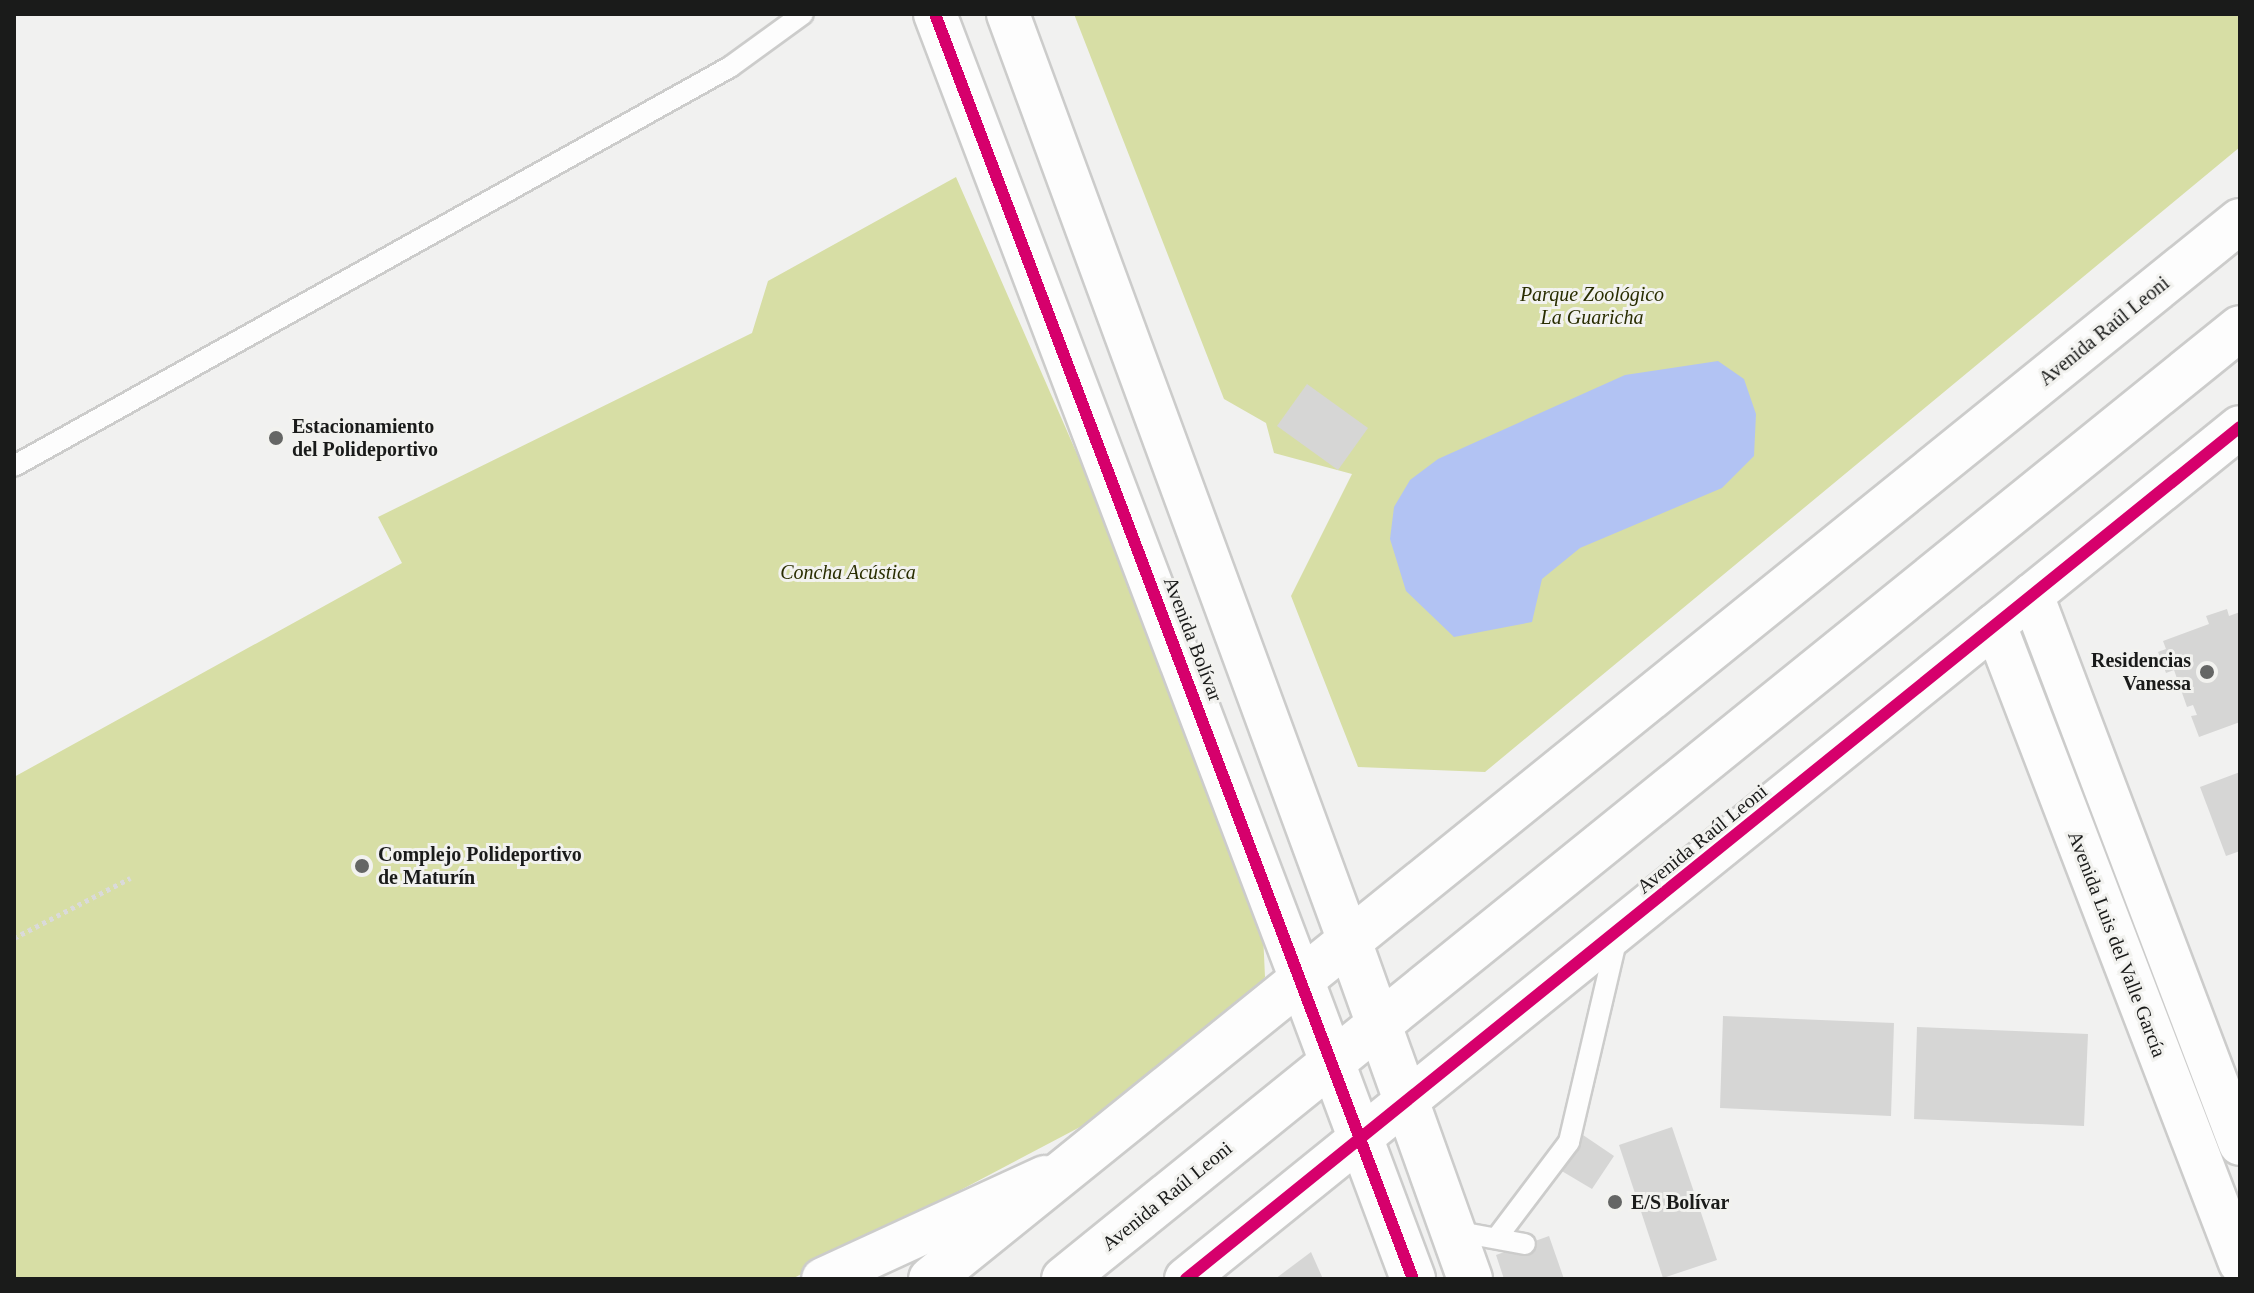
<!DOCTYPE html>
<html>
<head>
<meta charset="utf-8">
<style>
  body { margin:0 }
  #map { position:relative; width:2254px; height:1293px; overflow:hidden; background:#f1f1f0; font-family:"Times New Roman",serif }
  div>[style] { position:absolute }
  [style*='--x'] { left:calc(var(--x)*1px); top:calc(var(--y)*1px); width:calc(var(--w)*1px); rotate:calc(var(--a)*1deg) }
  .green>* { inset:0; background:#d7dea5 }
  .water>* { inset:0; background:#b2c3f3 }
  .building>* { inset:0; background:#d6d6d5 }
  .path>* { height:5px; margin-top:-2.5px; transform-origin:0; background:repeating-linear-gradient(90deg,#dadada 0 4px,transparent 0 8px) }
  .roads { filter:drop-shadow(2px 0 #cccccb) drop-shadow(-2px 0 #cccccb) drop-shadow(0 2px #cccccb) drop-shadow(0 -2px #cccccb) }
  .lane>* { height:20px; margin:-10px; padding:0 10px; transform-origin:10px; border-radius:10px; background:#fdfdfd }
  .street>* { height:42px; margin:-21px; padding:0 21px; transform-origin:21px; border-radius:21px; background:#fdfdfd }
  .secondary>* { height:44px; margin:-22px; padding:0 22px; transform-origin:22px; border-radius:22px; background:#fdfdfd }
  .highway>* { height:44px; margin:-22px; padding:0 22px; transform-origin:22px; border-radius:22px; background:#fdfdfd }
  .cycleway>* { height:12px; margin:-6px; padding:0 6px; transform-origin:6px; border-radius:6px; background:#d6006c }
  .dots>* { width:22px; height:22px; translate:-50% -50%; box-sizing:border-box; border:4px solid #f2f2ef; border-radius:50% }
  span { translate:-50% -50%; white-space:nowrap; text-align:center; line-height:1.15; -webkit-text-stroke:6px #f2f2ef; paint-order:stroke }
  .park-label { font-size:20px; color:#292d01; font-style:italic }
  .street-label { font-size:20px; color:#1a1b1a }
  .poi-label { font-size:20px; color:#1a1b1a; font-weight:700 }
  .left { translate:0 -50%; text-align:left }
  .right { translate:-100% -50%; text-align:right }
  .frame { position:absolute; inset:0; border:16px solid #1a1b1a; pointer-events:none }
</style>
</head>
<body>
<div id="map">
  <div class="green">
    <i style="clip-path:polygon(1074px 14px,2240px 14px,2240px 147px,1485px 772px,1358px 767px,1291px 596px,1352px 474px,1274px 453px,1266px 423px,1224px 399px)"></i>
    <i style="clip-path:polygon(956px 177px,1119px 550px,1263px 933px,1265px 977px,1241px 1015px,1120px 1106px,792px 1279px,14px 1279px,14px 777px,402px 563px,378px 517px,752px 333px,768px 281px)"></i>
  </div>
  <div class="water">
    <i style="clip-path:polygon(1718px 361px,1744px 379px,1756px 414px,1754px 456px,1722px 488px,1580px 548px,1542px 579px,1532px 622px,1454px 637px,1406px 591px,1390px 539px,1394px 507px,1410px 480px,1438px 459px,1625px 375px)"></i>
  </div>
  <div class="building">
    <i style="clip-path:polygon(1307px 384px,1368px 428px,1338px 470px,1277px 426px)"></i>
    <i style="clip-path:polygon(2227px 609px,2229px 616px,2240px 612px,2240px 722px,2199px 737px,2191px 716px,2197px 715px,2193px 705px,2187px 707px,2174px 670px,2166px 673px,2158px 652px,2166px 649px,2163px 641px,2209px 624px,2206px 616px)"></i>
    <i style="clip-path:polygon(2240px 772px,2240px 851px,2226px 856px,2200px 787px)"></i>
    <i style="clip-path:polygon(1723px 1016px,1894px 1023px,1891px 1116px,1720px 1108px)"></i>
    <i style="clip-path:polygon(1917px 1027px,2088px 1034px,2084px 1126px,1914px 1119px)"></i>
    <i style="clip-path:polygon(1672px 1127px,1717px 1260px,1663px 1278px,1619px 1145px)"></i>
    <i style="clip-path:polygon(1583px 1135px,1614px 1156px,1592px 1189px,1560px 1170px)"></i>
    <i style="clip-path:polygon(1549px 1236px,1564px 1279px,1504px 1279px,1496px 1255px)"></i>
    <i style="clip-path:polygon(1311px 1252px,1323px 1279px,1275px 1279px)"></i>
  </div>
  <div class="path">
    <i style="--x:14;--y:938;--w:131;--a:-27.3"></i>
  </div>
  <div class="roads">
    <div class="lane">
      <i style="--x:14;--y:466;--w:820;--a:-29.13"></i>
      <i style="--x:730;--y:67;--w:90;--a:-36"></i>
      <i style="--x:1454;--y:1231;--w:72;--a:10.4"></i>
      <i style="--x:1498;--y:1236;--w:118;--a:-52.9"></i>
      <i style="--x:1569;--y:1142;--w:210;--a:-76.8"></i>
    </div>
    <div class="street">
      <i style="--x:935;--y:14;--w:1032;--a:69.23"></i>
      <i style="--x:1008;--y:14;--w:988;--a:69.8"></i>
      <i style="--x:2032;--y:595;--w:587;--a:69.25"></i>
      <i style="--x:1995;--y:625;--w:683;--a:68.99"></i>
      <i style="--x:823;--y:1279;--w:244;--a:-24.7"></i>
      <i style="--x:1186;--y:1279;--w:1355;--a:-38.95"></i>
    </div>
    <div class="secondary">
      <i style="--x:1349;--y:941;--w:359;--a:70.3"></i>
      <i style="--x:1301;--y:979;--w:320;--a:69.5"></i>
    </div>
    <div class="highway">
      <i style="--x:931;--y:1279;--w:1683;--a:-38.95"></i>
      <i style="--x:1064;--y:1279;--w:1512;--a:-38.96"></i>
    </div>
  </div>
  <div class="cycleway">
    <i style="--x:935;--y:14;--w:1352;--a:69.3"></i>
    <i style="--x:1186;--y:1279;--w:1355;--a:-38.95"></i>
  </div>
  <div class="dots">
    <i style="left:276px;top:438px;background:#656665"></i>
    <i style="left:2207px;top:672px;background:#656665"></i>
    <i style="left:362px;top:866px;background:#656665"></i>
    <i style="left:1615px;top:1202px;background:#656665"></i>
  </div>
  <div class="park-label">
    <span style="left:1592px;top:306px">Parque Zoológico<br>La Guaricha</span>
    <span style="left:848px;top:572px">Concha Acústica</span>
  </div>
  <div class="street-label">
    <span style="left:2104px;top:331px;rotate:-39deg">Avenida Raúl Leoni</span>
    <span style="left:1193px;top:639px;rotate:69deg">Avenida Bolívar</span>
    <span style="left:1702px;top:839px;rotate:-39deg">Avenida Raúl Leoni</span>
    <span style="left:2117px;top:944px;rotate:69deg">Avenida Luis del Valle García</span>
    <span style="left:1167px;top:1196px;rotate:-39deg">Avenida Raúl Leoni</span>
  </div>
  <div class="poi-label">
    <span class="left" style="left:292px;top:438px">Estacionamiento<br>del Polideportivo</span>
    <span class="right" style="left:2191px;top:672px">Residencias<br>Vanessa</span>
    <span class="left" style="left:378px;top:866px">Complejo Polideportivo<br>de Maturín</span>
    <span class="left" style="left:1631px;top:1202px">E/S Bolívar</span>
  </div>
  <div class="frame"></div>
</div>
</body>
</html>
